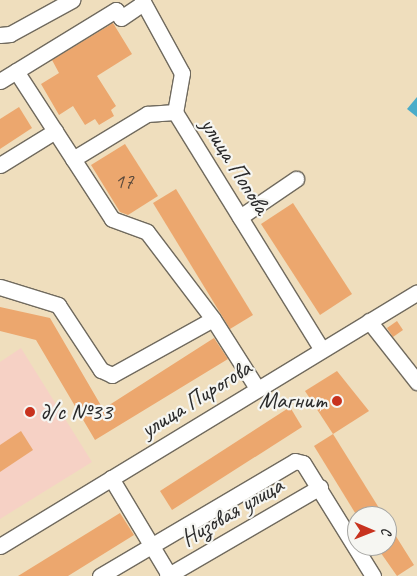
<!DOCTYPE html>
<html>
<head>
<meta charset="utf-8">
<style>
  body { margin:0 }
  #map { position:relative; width:417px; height:576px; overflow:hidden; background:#efdebd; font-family:Caveat,sans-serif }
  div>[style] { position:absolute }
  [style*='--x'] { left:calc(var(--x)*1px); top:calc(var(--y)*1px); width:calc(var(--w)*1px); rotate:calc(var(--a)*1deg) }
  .built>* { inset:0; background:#f6d1c5 }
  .water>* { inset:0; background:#4aacc9 }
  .building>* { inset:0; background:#eca76e }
  .roads { filter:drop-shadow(1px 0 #706a5e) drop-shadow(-1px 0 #706a5e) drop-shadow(0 1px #706a5e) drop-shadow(0 -1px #706a5e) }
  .minor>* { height:15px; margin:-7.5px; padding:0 7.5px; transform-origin:7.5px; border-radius:7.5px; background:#fff }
  .dots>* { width:14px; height:14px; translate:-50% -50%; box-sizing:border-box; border:2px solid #f6f6f2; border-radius:50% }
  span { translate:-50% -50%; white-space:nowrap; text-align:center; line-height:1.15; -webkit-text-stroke:4.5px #f6f6f2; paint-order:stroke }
  .number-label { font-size:21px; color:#5b4a3c }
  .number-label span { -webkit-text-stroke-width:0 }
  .street-label { font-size:24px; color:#2b2b2b }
  .poi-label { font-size:24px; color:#2b2b2b }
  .right { translate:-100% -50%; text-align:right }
  .left { translate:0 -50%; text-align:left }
  .north { position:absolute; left:347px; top:506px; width:50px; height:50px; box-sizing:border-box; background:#f6f6f2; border:1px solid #a5a5a2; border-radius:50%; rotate:91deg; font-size:14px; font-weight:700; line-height:20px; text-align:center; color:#2b2b2b }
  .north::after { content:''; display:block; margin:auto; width:18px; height:22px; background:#c8321e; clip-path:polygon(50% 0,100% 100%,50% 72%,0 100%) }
</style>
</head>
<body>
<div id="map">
  <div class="built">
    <i style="clip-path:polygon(21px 348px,92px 462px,0 519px,0 362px)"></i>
  </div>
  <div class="water">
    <i style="clip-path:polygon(417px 97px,417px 117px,407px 109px)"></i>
  </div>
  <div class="building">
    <i style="clip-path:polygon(113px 23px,132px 54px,97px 76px,116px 106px,111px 110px,114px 116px,99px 125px,95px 119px,85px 125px,73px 106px,59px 115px,41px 84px,59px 73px,52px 60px)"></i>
    <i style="clip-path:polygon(19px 107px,32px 128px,0 149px,0 119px)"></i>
    <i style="clip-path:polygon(125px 144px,158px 196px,128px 215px,120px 212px,91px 165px)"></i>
    <i style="clip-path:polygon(176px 189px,253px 315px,230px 329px,153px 203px)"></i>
    <i style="clip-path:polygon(293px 203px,352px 294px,320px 315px,261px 224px)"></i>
    <i style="clip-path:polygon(0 307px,50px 318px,103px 409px,214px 338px,228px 359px,95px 440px,36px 340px,0 331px)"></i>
    <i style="clip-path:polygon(397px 321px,403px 330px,393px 337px,387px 328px)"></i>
    <i style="clip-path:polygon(337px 371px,369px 411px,333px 434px,305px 391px)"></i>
    <i style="clip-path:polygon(290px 407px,302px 427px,172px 510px,160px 491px)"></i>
    <i style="clip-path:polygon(21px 431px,33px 450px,0 472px,0 445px)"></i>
    <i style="clip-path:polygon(333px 434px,384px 516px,357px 516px,314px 446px)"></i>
    <i style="clip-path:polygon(120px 513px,134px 535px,68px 576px,18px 576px)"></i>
    <i style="clip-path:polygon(387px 522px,414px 565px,397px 576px,376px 546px,387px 546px)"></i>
  </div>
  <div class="roads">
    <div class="minor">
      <i style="--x:142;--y:0;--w:83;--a:61.3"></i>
      <i style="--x:182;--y:73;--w:40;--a:100"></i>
      <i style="--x:175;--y:112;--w:278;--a:58.3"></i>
      <i style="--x:0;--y:35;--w:10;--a:-6"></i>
      <i style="--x:10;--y:34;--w:71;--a:-28.7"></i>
      <i style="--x:16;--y:71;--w:176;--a:57"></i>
      <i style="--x:112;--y:219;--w:37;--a:20"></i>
      <i style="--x:147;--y:232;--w:109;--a:52.8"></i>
      <i style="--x:213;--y:319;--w:82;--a:57.5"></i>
      <i style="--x:0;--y:81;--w:136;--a:-31.5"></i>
      <i style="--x:116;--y:10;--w:9;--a:58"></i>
      <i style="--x:121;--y:18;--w:27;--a:-34"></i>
      <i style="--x:73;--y:159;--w:87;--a:-31.3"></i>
      <i style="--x:147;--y:114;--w:28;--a:-4"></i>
      <i style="--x:0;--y:165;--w:65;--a:-31.7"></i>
      <i style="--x:240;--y:217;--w:68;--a:-34.2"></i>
      <i style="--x:0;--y:287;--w:61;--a:17.2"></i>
      <i style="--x:58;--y:305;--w:78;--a:56.5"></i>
      <i style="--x:101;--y:370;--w:12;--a:24"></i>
      <i style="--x:112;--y:375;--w:115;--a:-29"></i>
      <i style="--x:369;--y:321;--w:78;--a:51.8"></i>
      <i style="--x:111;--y:478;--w:113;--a:59.1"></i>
      <i style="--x:0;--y:546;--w:488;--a:-31.3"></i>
      <i style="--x:100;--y:576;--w:226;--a:-30.5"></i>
      <i style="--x:295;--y:461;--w:8;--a:14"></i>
      <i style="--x:303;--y:463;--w:133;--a:58.2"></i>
      <i style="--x:167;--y:576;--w:177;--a:-30.2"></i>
    </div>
  </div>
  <div class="dots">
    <i style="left:337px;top:401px;background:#c8321e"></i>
    <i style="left:30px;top:412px;background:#c8321e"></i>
  </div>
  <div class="number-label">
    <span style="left:124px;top:181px">17</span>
  </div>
  <div class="street-label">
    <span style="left:235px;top:166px;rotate:58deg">улица Попова</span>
    <span style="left:196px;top:399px;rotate:-32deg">улица Пирогова</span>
    <span style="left:232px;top:512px;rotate:-30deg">Низовая улица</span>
  </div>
  <div class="poi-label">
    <span class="right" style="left:327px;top:401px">Магнит</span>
    <span class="left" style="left:40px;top:412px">д/с №33</span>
  </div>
  <div class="north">С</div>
</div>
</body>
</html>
